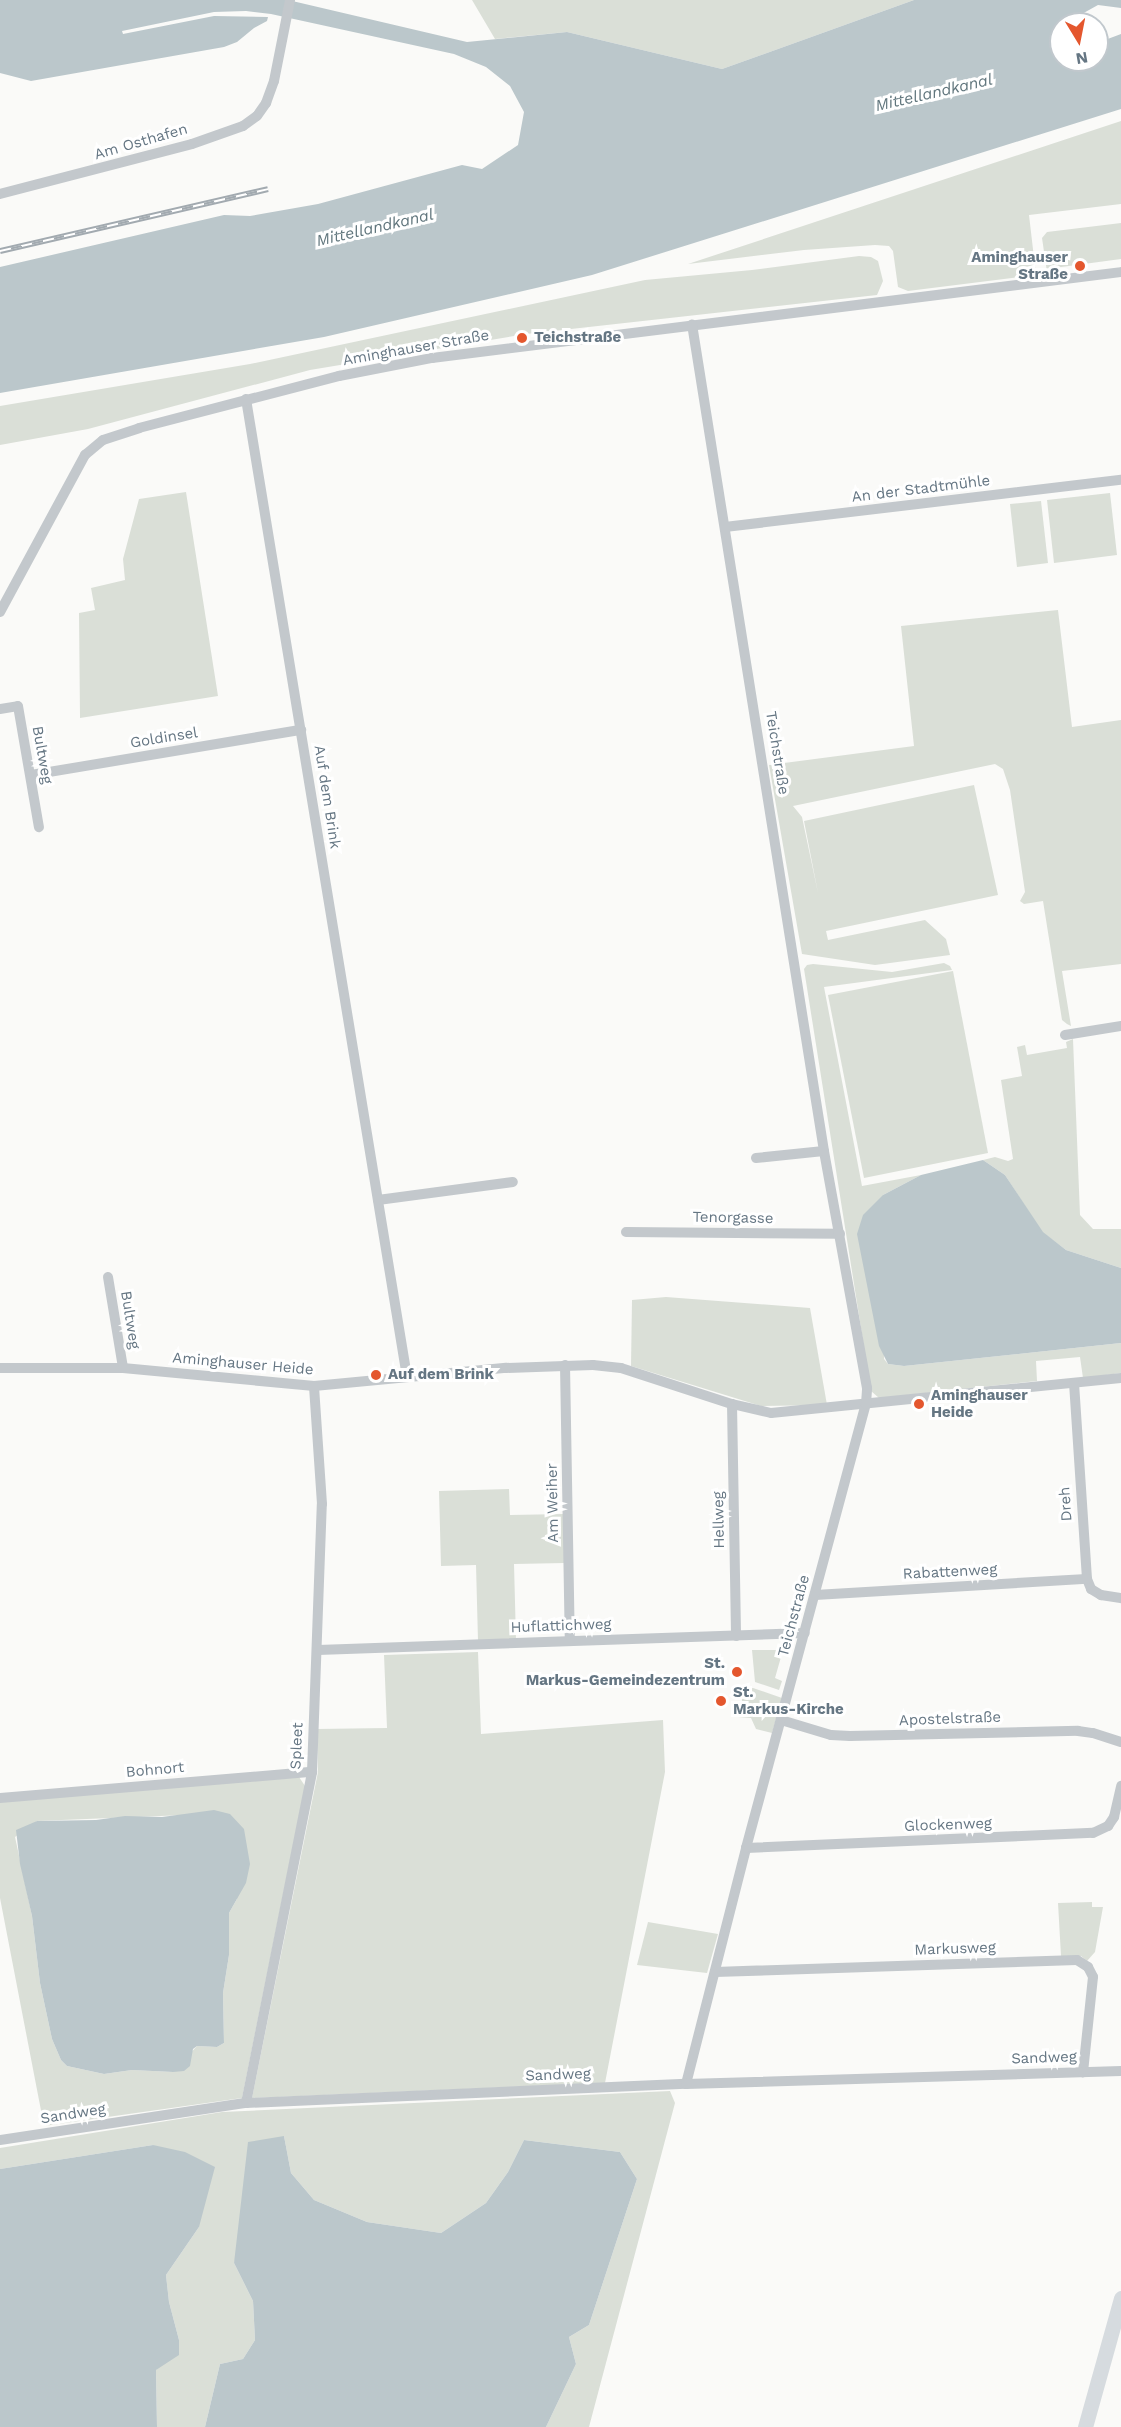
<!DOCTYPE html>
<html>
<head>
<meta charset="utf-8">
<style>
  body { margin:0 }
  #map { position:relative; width:1121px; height:2427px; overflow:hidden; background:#fafaf8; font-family:"Work Sans",sans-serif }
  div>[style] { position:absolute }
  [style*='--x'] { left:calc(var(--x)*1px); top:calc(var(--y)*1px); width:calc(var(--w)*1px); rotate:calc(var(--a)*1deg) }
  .green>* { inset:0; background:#dadfd7 }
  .water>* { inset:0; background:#bbc7cb }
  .street>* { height:10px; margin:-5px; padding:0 5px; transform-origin:5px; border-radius:5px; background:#c3c8cc }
  .secondary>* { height:15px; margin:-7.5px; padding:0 7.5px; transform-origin:7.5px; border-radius:7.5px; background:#d6dbdf }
  .rail>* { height:6px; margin-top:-3px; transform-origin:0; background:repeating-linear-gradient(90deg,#fff 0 11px,#a2aab0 0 22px); box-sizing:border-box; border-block:2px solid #a2aab0 }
  .dots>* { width:16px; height:16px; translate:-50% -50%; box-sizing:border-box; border:3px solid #fff; border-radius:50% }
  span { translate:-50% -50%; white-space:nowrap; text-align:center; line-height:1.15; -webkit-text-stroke:6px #fff; paint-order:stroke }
  .street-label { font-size:15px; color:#657683 }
  .poi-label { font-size:15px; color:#657683; font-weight:700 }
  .right { translate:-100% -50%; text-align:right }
  .left { translate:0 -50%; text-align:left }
  .water-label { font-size:16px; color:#60757c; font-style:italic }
  .north { position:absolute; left:1049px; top:12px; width:60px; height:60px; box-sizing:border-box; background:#fff; border:2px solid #c1c8cd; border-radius:50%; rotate:170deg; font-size:16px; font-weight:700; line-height:24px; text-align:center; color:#657683 }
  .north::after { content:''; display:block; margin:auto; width:21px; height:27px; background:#e4572e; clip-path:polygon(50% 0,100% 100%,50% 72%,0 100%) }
</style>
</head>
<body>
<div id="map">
  <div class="green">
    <i style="clip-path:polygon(472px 0,914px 0,722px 69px,567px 32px,495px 39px)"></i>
    <i style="clip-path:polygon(1121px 121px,1121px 204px,1029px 215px,1036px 275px,908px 291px,898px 287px,893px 251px,889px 246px,875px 245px,804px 250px,688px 264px)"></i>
    <i style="clip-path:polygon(1121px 223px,1121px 259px,1054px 268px,1047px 272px,1042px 238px,1047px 232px)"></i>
    <i style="clip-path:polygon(859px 256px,871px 257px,878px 261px,883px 281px,877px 295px,526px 334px,310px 370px,88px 429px,0 445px,0 406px,250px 364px,645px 280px,752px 270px)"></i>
    <i style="clip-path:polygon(186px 492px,218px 696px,80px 718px,79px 613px,95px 610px,91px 588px,125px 580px,123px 559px,139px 499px)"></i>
    <i style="clip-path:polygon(1110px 493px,1117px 555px,1054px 563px,1047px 500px)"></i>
    <i style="clip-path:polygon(1041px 501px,1048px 563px,1017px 567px,1010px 504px)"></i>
    <i style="clip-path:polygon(1058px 610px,1072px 727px,1121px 720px,1121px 964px,1062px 971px,1071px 1026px,1067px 1024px,1062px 1020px,1043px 901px,1024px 904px,1020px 901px,1025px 892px,1010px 790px,1003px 769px,995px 764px,793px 806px,802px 817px,818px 893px,804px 821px,974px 785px,998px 895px,826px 931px,828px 940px,925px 920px,946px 939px,950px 955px,875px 965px,802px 954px,769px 765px,914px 746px,901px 626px)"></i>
    <i style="clip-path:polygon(944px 963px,950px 966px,952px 970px,824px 987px,862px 1186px,921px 1175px,883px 1195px,884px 1359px,888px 1364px,904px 1366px,1121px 1343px,1121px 1373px,1083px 1378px,1080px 1357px,1036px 1361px,1037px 1381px,879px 1398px,871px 1391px,804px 969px,807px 965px,813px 964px,892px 972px)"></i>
    <i style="clip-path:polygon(953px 971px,988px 1153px,864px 1178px,828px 995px)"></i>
    <i style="clip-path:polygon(1073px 1039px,1080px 1215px,1093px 1229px,1121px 1229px,1121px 1268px,1066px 1250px,1042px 1232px,1005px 1175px,983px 1160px,995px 1157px,1008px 1161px,1013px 1159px,1001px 1080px,1022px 1076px,1017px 1047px,1025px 1045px,1027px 1055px,1067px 1048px,1066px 1042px)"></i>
    <i style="clip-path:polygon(666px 1297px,810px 1308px,827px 1405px,761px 1406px,631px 1366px,632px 1300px)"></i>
    <i style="clip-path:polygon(509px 1489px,510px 1515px,564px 1514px,565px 1563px,514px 1564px,516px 1640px,478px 1641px,476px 1565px,441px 1566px,439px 1491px)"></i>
    <i style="clip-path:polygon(752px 1650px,783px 1650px,775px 1678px,782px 1681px,779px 1690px,755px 1682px)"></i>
    <i style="clip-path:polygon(478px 1652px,481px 1734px,663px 1720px,665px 1772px,605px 2083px,252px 2098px,318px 1772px,317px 1729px,387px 1728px,384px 1655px)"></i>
    <i style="clip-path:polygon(742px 1688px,753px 1688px,782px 1698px,772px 1733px,756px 1729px,751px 1718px,738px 1717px,737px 1707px,742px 1707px)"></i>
    <i style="clip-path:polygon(evenodd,299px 1777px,305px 1786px,242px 2098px,44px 2126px,0 1898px,0 1802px,299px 1777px,185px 1815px,237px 1899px,229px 1913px,229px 1955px,223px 1993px,224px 2043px,217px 2047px,197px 2046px,173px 2072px,132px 2070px,104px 2074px,67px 2066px,61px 2060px,52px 2039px,40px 1983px,32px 1916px,15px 1837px,37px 1821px,185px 1815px)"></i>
    <i style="clip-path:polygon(1092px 1902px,1092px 1907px,1103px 1907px,1095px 1952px,1087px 1961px,1081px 1956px,1061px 1956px,1058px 1903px)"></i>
    <i style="clip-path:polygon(648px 1922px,718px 1934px,707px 1973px,637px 1965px)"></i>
    <i style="clip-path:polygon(670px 2091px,675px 2103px,589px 2427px,546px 2427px,576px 2364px,569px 2337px,589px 2325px,637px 2179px,620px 2152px,524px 2140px,508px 2172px,486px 2203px,441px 2233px,367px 2222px,314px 2200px,291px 2173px,284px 2136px,234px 2263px,253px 2301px,255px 2340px,243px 2359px,220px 2364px,205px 2427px,157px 2427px,156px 2370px,179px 2340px,169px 2302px,166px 2275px,199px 2227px,153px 2145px,0 2169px,0 2148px,222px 2112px)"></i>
  </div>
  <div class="water">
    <i style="clip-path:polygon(0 0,288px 0,467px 42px,567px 32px,722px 69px,914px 0,1121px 0,1121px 8px,1098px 5px,1080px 15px,1076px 24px,1061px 24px,1061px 60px,1097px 60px,1097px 43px,1121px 34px,1121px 109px,592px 275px,324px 337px,0 393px,0 267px,224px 215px,250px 216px,318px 204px,462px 165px,482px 169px,518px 145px,524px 112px,510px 86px,486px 67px,454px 54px,271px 14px,246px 11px,214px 12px,122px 31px,123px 34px,214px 16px,268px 17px,267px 21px,254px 28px,237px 42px,224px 47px,31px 81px,0 73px)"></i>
    <i style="clip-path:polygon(983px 1160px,1005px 1175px,1043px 1232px,1066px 1250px,1121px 1268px,1121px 1343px,904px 1366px,888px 1364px,879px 1346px,857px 1234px,863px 1215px,883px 1195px,921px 1175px)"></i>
    <i style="clip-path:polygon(214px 1810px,230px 1814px,244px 1829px,250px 1864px,246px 1883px,229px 1913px,229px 1955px,223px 1993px,224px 2043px,217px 2047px,197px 2046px,193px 2049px,190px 2066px,184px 2071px,173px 2072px,132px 2070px,104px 2074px,67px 2066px,61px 2060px,52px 2039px,40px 1983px,32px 1916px,20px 1864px,16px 1830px,37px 1821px,96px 1820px,125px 1816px,162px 1817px)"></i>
    <i style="clip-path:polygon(284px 2136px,291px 2173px,314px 2200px,367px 2222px,441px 2233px,486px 2203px,508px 2172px,524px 2140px,620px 2152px,637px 2179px,589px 2325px,569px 2337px,576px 2364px,546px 2427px,205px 2427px,220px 2364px,243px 2359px,255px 2340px,253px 2301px,234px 2263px,248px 2142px)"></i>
    <i style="clip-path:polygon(153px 2145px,185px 2152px,215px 2167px,199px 2227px,166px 2275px,169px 2302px,179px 2340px,179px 2355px,156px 2370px,157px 2427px,0 2427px,0 2169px)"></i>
  </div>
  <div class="street">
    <i style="--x:0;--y:194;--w:198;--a:-14.6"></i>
    <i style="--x:192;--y:144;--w:54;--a:-19.4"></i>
    <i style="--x:243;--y:126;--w:17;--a:-36"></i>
    <i style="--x:257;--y:116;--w:16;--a:-55"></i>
    <i style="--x:266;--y:103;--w:23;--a:-70"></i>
    <i style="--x:274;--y:81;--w:83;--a:-78.8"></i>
    <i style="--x:246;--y:399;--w:991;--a:80.65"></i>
    <i style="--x:725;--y:527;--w:399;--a:-6.8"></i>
    <i style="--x:0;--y:612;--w:179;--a:-61.6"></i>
    <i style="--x:85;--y:455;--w:23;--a:-40"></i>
    <i style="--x:103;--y:440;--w:38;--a:-18"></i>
    <i style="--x:139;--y:428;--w:207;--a:-14.6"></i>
    <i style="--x:339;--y:376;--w:95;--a:-11"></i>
    <i style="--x:432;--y:358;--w:694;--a:-7.11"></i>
    <i style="--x:0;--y:709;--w:18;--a:-9"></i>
    <i style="--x:18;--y:706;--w:123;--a:80.2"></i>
    <i style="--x:31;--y:775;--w:274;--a:-9.5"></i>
    <i style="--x:1065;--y:1035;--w:57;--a:-9.1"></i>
    <i style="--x:756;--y:1158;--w:68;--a:-5.9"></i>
    <i style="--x:378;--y:1200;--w:136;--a:-7.6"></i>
    <i style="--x:626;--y:1232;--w:214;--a:0.5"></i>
    <i style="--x:108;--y:1277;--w:92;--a:80.6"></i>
    <i style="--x:565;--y:1365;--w:276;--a:89"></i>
    <i style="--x:0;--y:1368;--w:123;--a:0"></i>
    <i style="--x:123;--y:1368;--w:192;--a:5.4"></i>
    <i style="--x:314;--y:1386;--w:193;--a:-5.4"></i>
    <i style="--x:506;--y:1368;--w:87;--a:-2"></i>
    <i style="--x:593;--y:1365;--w:28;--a:6"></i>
    <i style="--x:621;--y:1368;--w:117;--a:18"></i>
    <i style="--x:732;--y:1404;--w:40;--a:13"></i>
    <i style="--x:771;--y:1413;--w:352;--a:-5.7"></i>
    <i style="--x:1074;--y:1383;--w:196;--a:86.2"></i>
    <i style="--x:1087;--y:1579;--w:11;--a:68"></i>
    <i style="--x:1091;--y:1589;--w:12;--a:31"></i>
    <i style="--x:1101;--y:1595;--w:20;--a:9"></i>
    <i style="--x:732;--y:1404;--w:232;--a:89"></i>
    <i style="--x:815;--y:1595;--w:272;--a:-3.4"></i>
    <i style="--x:318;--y:1650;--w:487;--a:-2"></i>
    <i style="--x:781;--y:1720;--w:52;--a:16.7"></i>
    <i style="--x:831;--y:1735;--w:19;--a:3"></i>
    <i style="--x:850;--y:1736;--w:228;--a:-1.3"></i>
    <i style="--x:1078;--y:1731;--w:15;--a:8"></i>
    <i style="--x:1093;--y:1733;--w:29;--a:18"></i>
    <i style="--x:0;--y:1798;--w:313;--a:-4.8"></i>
    <i style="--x:746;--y:1848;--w:347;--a:-2.5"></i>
    <i style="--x:1093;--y:1833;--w:17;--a:-25"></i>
    <i style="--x:1108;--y:1826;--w:11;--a:-56"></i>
    <i style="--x:1114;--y:1817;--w:32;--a:-77"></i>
    <i style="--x:715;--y:1972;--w:362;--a:-1.9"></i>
    <i style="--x:1077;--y:1960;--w:13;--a:32"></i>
    <i style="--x:1088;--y:1967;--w:11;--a:63"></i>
    <i style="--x:1093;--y:1977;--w:96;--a:96"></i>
    <i style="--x:686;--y:2084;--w:244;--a:-75.7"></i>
    <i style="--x:746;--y:1848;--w:460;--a:-74.9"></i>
    <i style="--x:866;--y:1404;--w:16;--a:-86"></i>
    <i style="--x:867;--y:1388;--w:241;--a:-100.3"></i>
    <i style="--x:824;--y:1151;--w:837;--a:-99.07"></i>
    <i style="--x:246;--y:2103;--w:338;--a:-78.7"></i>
    <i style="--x:312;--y:1772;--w:268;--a:-87.9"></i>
    <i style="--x:322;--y:1504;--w:118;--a:-93.9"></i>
    <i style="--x:0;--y:2140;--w:249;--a:-8.6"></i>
    <i style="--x:246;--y:2103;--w:440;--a:-2.5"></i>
    <i style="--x:686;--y:2084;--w:435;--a:-1.7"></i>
  </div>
  <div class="secondary">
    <i style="--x:1085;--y:2427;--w:134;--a:-74.4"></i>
  </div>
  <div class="rail">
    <i style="--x:0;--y:251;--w:275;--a:-13"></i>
  </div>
  <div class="dots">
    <i style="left:1080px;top:266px;background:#e4572e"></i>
    <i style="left:522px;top:338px;background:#e4572e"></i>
    <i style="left:376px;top:1375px;background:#e4572e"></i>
    <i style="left:919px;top:1404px;background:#e4572e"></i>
    <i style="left:737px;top:1672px;background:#e4572e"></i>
    <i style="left:721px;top:1701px;background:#e4572e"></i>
  </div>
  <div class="street-label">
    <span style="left:141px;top:142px;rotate:-16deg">Am Osthafen</span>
    <span style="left:416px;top:348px;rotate:-10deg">Aminghauser Straße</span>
    <span style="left:921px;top:489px;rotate:-7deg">An der Stadtmühle</span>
    <span style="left:164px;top:738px;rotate:-9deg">Goldinsel</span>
    <span style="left:777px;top:753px;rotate:81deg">Teichstraße</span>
    <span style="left:42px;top:755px;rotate:80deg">Bultweg</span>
    <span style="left:327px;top:797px;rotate:81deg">Auf dem Brink</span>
    <span style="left:733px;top:1218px;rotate:1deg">Tenorgasse</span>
    <span style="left:130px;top:1320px;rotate:81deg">Bultweg</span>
    <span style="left:243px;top:1364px;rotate:5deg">Aminghauser Heide</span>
    <span style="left:553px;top:1503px;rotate:-91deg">Am Weiher</span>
    <span style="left:1066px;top:1504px;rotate:-94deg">Dreh</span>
    <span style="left:719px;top:1520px;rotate:-91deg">Hellweg</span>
    <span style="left:950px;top:1572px;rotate:-3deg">Rabattenweg</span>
    <span style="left:794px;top:1616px;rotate:-75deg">Teichstraße</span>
    <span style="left:561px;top:1626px;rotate:-2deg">Huflattichweg</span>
    <span style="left:950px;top:1719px;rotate:-2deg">Apostelstraße</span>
    <span style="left:297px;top:1746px;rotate:-87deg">Spleet</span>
    <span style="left:155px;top:1770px;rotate:-5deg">Bohnort</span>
    <span style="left:948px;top:1825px;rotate:-2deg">Glockenweg</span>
    <span style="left:955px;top:1949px;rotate:-2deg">Markusweg</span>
    <span style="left:1044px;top:2058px;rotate:-2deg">Sandweg</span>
    <span style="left:558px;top:2075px;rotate:-2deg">Sandweg</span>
    <span style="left:73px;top:2114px;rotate:-9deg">Sandweg</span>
  </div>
  <div class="poi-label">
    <span class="right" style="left:1068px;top:266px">Aminghauser<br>Straße</span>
    <span class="left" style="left:534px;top:338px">Teichstraße</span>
    <span class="left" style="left:388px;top:1375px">Auf dem Brink</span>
    <span class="left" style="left:931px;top:1404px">Aminghauser<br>Heide</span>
    <span class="right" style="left:725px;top:1672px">St.<br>Markus-Gemeindezentrum</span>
    <span class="left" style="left:733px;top:1701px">St.<br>Markus-Kirche</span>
  </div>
  <div class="water-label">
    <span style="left:934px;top:93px;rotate:-13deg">Mittellandkanal</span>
    <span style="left:375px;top:228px;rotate:-13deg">Mittellandkanal</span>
  </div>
  <div class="north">N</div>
</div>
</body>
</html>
